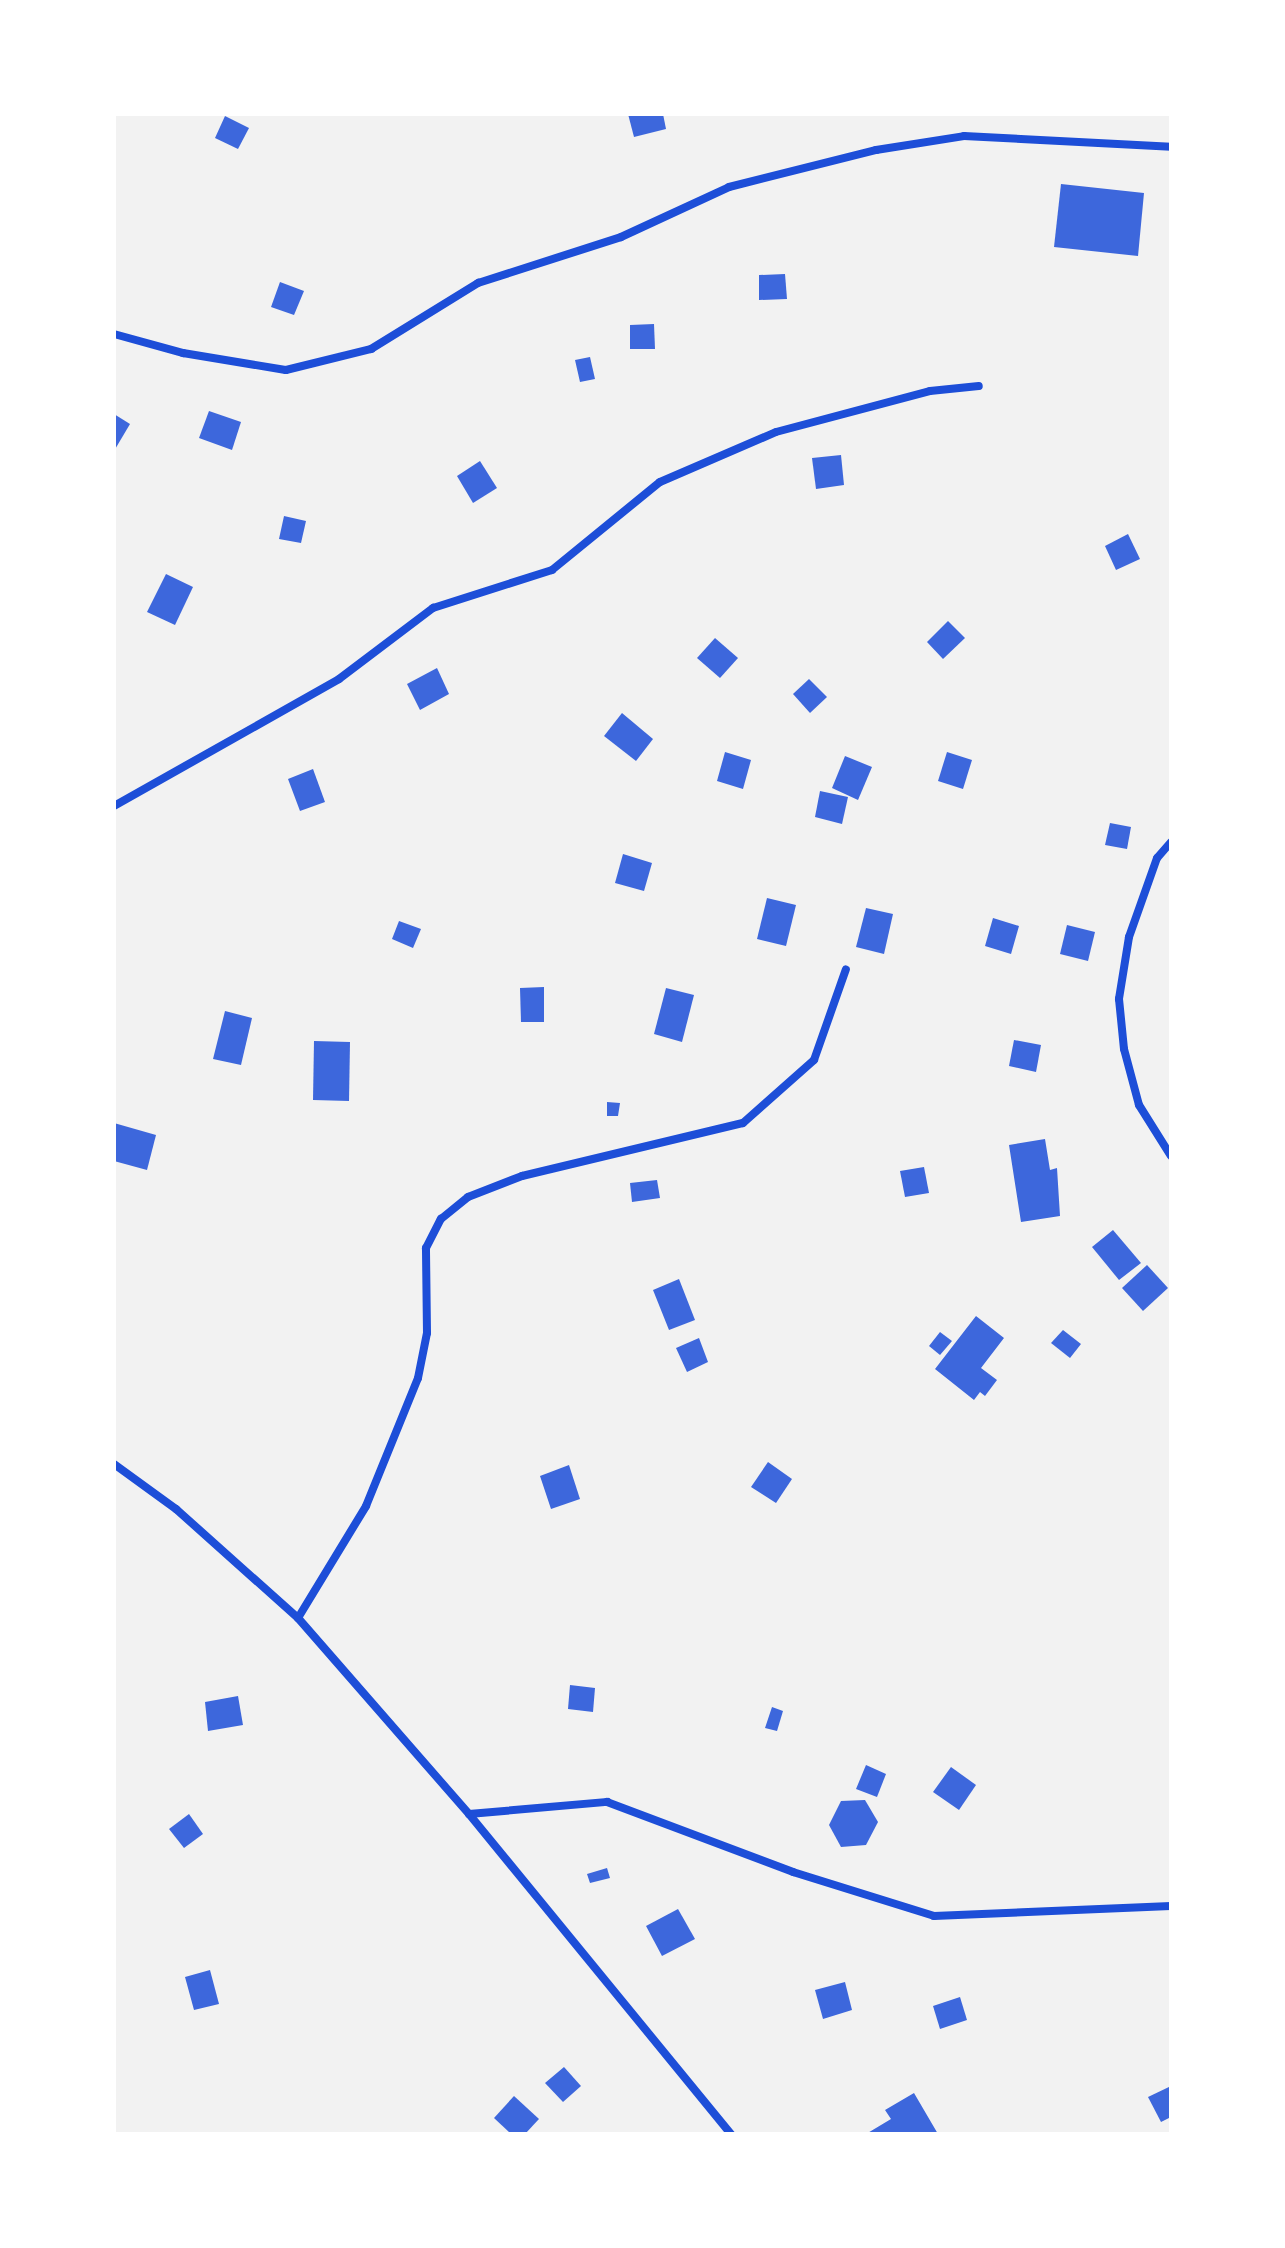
<!DOCTYPE html>
<html>
<head>
<meta charset="utf-8">
<style>
  body { margin:0 }
  #map { position:relative; width:1285px; height:2248px; overflow:hidden; background:#f2f2f2; font-family:"Open Sans",sans-serif }
  div>[style] { position:absolute }
  [style*='--x'] { left:calc(var(--x)*1px); top:calc(var(--y)*1px); width:calc(var(--w)*1px); rotate:calc(var(--a)*1deg) }
  .building>* { inset:0; background:#3d67dc }
  .minor>* { height:8px; margin:-4px; padding:0 4px; transform-origin:4px; border-radius:4px; background:#1d4ed8 }
  span { translate:-50% -50%; white-space:nowrap; text-align:center; line-height:1.15; -webkit-text-stroke:8px #fff; paint-order:stroke }
  .frame { position:absolute; inset:0; border:116px solid #fff; pointer-events:none }
</style>
</head>
<body>
<div id="map">
  <div class="building">
    <i style="clip-path:polygon(628px 114px,663px 114px,666px 129px,634px 137px)"></i>
    <i style="clip-path:polygon(225px 116px,249px 128px,238px 149px,215px 138px)"></i>
    <i style="clip-path:polygon(1061px 184px,1144px 193px,1138px 256px,1054px 247px)"></i>
    <i style="clip-path:polygon(785px 274px,787px 299px,759px 300px,759px 275px)"></i>
    <i style="clip-path:polygon(280px 282px,304px 291px,294px 315px,271px 307px)"></i>
    <i style="clip-path:polygon(654px 324px,655px 349px,630px 349px,630px 325px)"></i>
    <i style="clip-path:polygon(590px 357px,595px 379px,580px 382px,575px 360px)"></i>
    <i style="clip-path:polygon(209px 411px,241px 422px,232px 450px,199px 438px)"></i>
    <i style="clip-path:polygon(114px 414px,130px 424px,114px 451px)"></i>
    <i style="clip-path:polygon(841px 455px,844px 485px,816px 489px,812px 458px)"></i>
    <i style="clip-path:polygon(480px 461px,497px 488px,473px 503px,457px 476px)"></i>
    <i style="clip-path:polygon(284px 516px,306px 521px,301px 543px,279px 539px)"></i>
    <i style="clip-path:polygon(1128px 534px,1140px 559px,1116px 570px,1105px 546px)"></i>
    <i style="clip-path:polygon(166px 574px,193px 587px,175px 625px,147px 612px)"></i>
    <i style="clip-path:polygon(948px 621px,965px 638px,943px 659px,927px 642px)"></i>
    <i style="clip-path:polygon(715px 638px,738px 658px,720px 678px,697px 658px)"></i>
    <i style="clip-path:polygon(437px 668px,449px 694px,420px 710px,407px 684px)"></i>
    <i style="clip-path:polygon(809px 679px,827px 697px,810px 713px,793px 694px)"></i>
    <i style="clip-path:polygon(622px 713px,653px 739px,636px 761px,604px 736px)"></i>
    <i style="clip-path:polygon(725px 752px,751px 760px,743px 789px,717px 781px)"></i>
    <i style="clip-path:polygon(947px 752px,972px 760px,963px 789px,938px 781px)"></i>
    <i style="clip-path:polygon(845px 756px,872px 767px,858px 800px,832px 788px)"></i>
    <i style="clip-path:polygon(313px 769px,325px 802px,300px 811px,288px 779px)"></i>
    <i style="clip-path:polygon(820px 791px,848px 797px,842px 824px,815px 817px)"></i>
    <i style="clip-path:polygon(1110px 823px,1131px 827px,1127px 849px,1105px 845px)"></i>
    <i style="clip-path:polygon(623px 854px,652px 863px,644px 891px,615px 883px)"></i>
    <i style="clip-path:polygon(767px 898px,796px 905px,786px 946px,757px 939px)"></i>
    <i style="clip-path:polygon(866px 908px,893px 914px,884px 954px,856px 947px)"></i>
    <i style="clip-path:polygon(993px 918px,1019px 926px,1011px 954px,985px 946px)"></i>
    <i style="clip-path:polygon(399px 921px,421px 929px,413px 948px,392px 939px)"></i>
    <i style="clip-path:polygon(1067px 925px,1095px 932px,1088px 961px,1060px 954px)"></i>
    <i style="clip-path:polygon(544px 987px,544px 1022px,521px 1022px,520px 988px)"></i>
    <i style="clip-path:polygon(666px 988px,694px 995px,682px 1042px,654px 1034px)"></i>
    <i style="clip-path:polygon(225px 1011px,252px 1018px,241px 1065px,213px 1059px)"></i>
    <i style="clip-path:polygon(1014px 1040px,1041px 1045px,1036px 1072px,1009px 1066px)"></i>
    <i style="clip-path:polygon(314px 1041px,350px 1042px,349px 1101px,313px 1100px)"></i>
    <i style="clip-path:polygon(607px 1102px,620px 1103px,618px 1116px,607px 1116px)"></i>
    <i style="clip-path:polygon(114px 1123px,156px 1135px,147px 1170px,114px 1161px)"></i>
    <i style="clip-path:polygon(1045px 1139px,1050px 1170px,1057px 1168px,1060px 1216px,1021px 1222px,1009px 1145px)"></i>
    <i style="clip-path:polygon(924px 1167px,929px 1193px,905px 1197px,900px 1171px)"></i>
    <i style="clip-path:polygon(657px 1180px,660px 1198px,632px 1202px,630px 1183px)"></i>
    <i style="clip-path:polygon(1113px 1230px,1141px 1263px,1119px 1280px,1092px 1247px)"></i>
    <i style="clip-path:polygon(1147px 1265px,1168px 1288px,1143px 1311px,1122px 1288px)"></i>
    <i style="clip-path:polygon(679px 1279px,695px 1320px,669px 1330px,653px 1290px)"></i>
    <i style="clip-path:polygon(976px 1316px,1004px 1338px,981px 1368px,997px 1380px,985px 1396px,980px 1392px,974px 1400px,935px 1369px)"></i>
    <i style="clip-path:polygon(1063px 1330px,1081px 1344px,1070px 1358px,1051px 1343px)"></i>
    <i style="clip-path:polygon(940px 1332px,952px 1341px,940px 1355px,929px 1346px)"></i>
    <i style="clip-path:polygon(699px 1338px,708px 1362px,687px 1372px,676px 1348px)"></i>
    <i style="clip-path:polygon(768px 1462px,792px 1479px,776px 1503px,751px 1487px)"></i>
    <i style="clip-path:polygon(569px 1465px,580px 1499px,551px 1509px,540px 1476px)"></i>
    <i style="clip-path:polygon(570px 1685px,595px 1688px,593px 1712px,568px 1709px)"></i>
    <i style="clip-path:polygon(238px 1696px,243px 1725px,208px 1731px,205px 1702px)"></i>
    <i style="clip-path:polygon(772px 1707px,783px 1711px,777px 1731px,765px 1728px)"></i>
    <i style="clip-path:polygon(866px 1765px,886px 1774px,877px 1797px,856px 1789px)"></i>
    <i style="clip-path:polygon(951px 1767px,976px 1785px,959px 1810px,933px 1792px)"></i>
    <i style="clip-path:polygon(865px 1800px,878px 1822px,866px 1845px,841px 1847px,829px 1825px,841px 1801px)"></i>
    <i style="clip-path:polygon(189px 1814px,203px 1834px,184px 1848px,169px 1829px)"></i>
    <i style="clip-path:polygon(607px 1868px,610px 1878px,590px 1883px,587px 1874px)"></i>
    <i style="clip-path:polygon(678px 1909px,695px 1939px,662px 1956px,646px 1926px)"></i>
    <i style="clip-path:polygon(210px 1970px,219px 2004px,194px 2010px,185px 1977px)"></i>
    <i style="clip-path:polygon(845px 1982px,852px 2010px,823px 2019px,815px 1990px)"></i>
    <i style="clip-path:polygon(960px 1997px,967px 2020px,940px 2029px,933px 2006px)"></i>
    <i style="clip-path:polygon(564px 2067px,581px 2086px,563px 2102px,545px 2083px)"></i>
    <i style="clip-path:polygon(1171px 2086px,1171px 2117px,1161px 2122px,1148px 2097px)"></i>
    <i style="clip-path:polygon(914px 2093px,938px 2134px,866px 2134px,891px 2119px,885px 2110px)"></i>
    <i style="clip-path:polygon(514px 2096px,539px 2119px,525px 2134px,511px 2134px,494px 2118px)"></i>
  </div>
  <div class="minor">
    <i style="--x:114;--y:334;--w:72;--a:15.4"></i>
    <i style="--x:183;--y:353;--w:104;--a:9.4"></i>
    <i style="--x:286;--y:370;--w:88;--a:-13.9"></i>
    <i style="--x:371;--y:349;--w:126;--a:-31.7"></i>
    <i style="--x:478;--y:283;--w:150;--a:-17.8"></i>
    <i style="--x:621;--y:237;--w:119;--a:-24.8"></i>
    <i style="--x:729;--y:187;--w:152;--a:-14.1"></i>
    <i style="--x:876;--y:150;--w:89;--a:-9"></i>
    <i style="--x:964;--y:136;--w:207;--a:3"></i>
    <i style="--x:114;--y:806;--w:258;--a:-29.4"></i>
    <i style="--x:339;--y:679;--w:118;--a:-37.1"></i>
    <i style="--x:433;--y:608;--w:125;--a:-17.7"></i>
    <i style="--x:552;--y:570;--w:139;--a:-39.2"></i>
    <i style="--x:660;--y:482;--w:126;--a:-23.3"></i>
    <i style="--x:776;--y:432;--w:159;--a:-14.9"></i>
    <i style="--x:930;--y:391;--w:49;--a:-5.8"></i>
    <i style="--x:1171;--y:842;--w:21;--a:131"></i>
    <i style="--x:1157;--y:858;--w:84;--a:109.5"></i>
    <i style="--x:1129;--y:937;--w:63;--a:99.2"></i>
    <i style="--x:1119;--y:999;--w:50;--a:84.3"></i>
    <i style="--x:1124;--y:1049;--w:58;--a:75"></i>
    <i style="--x:1139;--y:1105;--w:60;--a:57.9"></i>
    <i style="--x:114;--y:1464;--w:77;--a:36"></i>
    <i style="--x:176;--y:1509;--w:164;--a:41.8"></i>
    <i style="--x:298;--y:1618;--w:260;--a:48.9"></i>
    <i style="--x:469;--y:1814;--w:414;--a:50.7"></i>
    <i style="--x:298;--y:1618;--w:131;--a:-58.7"></i>
    <i style="--x:366;--y:1506;--w:138;--a:-67.9"></i>
    <i style="--x:418;--y:1378;--w:46;--a:-78.7"></i>
    <i style="--x:427;--y:1333;--w:85;--a:-90.7"></i>
    <i style="--x:426;--y:1248;--w:33;--a:-63"></i>
    <i style="--x:441;--y:1219;--w:35;--a:-39"></i>
    <i style="--x:468;--y:1197;--w:58;--a:-21.3"></i>
    <i style="--x:522;--y:1176;--w:227;--a:-13.5"></i>
    <i style="--x:743;--y:1123;--w:95;--a:-41.6"></i>
    <i style="--x:814;--y:1060;--w:96;--a:-70.6"></i>
    <i style="--x:469;--y:1814;--w:139;--a:-5"></i>
    <i style="--x:607;--y:1802;--w:199;--a:20.6"></i>
    <i style="--x:793;--y:1872;--w:148;--a:17.3"></i>
    <i style="--x:934;--y:1916;--w:237;--a:-2.4"></i>
  </div>
  <div class="frame"></div>
</div>
</body>
</html>
